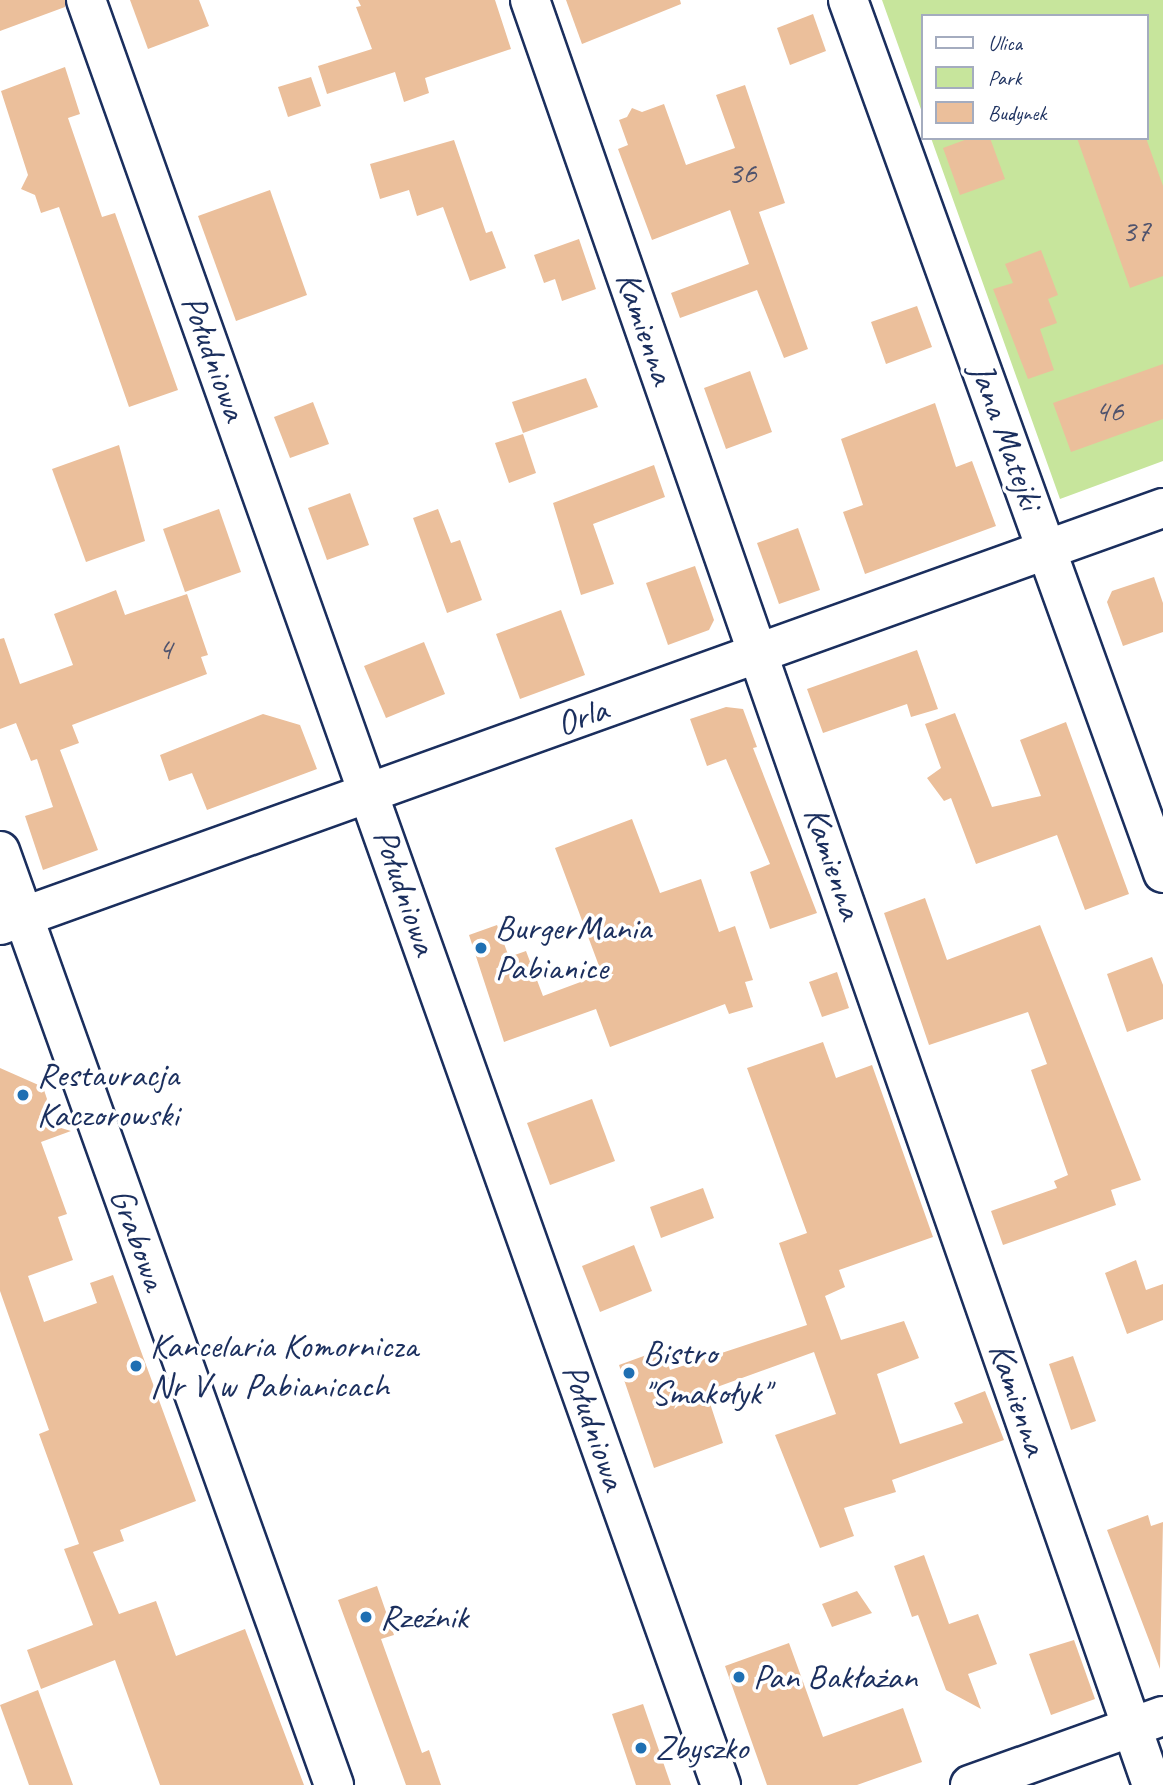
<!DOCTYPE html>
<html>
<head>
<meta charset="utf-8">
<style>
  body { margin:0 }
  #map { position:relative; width:1163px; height:1785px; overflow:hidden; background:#fff; font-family:Caveat,sans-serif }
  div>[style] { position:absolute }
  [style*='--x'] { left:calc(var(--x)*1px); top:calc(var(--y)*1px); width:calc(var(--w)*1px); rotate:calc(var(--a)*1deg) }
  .green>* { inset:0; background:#c7e59c }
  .building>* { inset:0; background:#ebbf9b }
  .roads { filter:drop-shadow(2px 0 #1b2f5e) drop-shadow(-2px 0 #1b2f5e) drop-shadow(0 2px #1b2f5e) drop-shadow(0 -2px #1b2f5e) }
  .minor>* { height:38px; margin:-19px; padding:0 19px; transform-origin:19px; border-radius:19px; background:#fff }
  .dots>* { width:19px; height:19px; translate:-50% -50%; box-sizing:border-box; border:4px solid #fff; border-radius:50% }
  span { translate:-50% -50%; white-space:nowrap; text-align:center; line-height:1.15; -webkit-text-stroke:7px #fff; paint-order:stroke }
  .number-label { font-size:32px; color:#4f536d }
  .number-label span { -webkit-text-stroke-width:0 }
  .street-label { font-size:35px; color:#1b2f5e }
  .poi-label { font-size:35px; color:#1b2f5e }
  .left { translate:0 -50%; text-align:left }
  .legend { position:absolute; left:921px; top:14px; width:228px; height:126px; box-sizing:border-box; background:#fff; border:2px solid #a4acbf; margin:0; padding:9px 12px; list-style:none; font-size:21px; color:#1b2f5e }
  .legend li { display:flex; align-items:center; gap:14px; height:35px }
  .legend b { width:35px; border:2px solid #a4acbf }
</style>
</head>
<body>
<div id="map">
  <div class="green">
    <i style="clip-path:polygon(882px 0,1163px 0,1163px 461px,1060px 499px,931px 138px,1147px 138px,1147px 16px,923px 16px,923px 115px)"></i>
  </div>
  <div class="building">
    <i style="clip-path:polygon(0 0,65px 0,65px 7px,0 31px)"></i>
    <i style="clip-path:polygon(130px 0,199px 0,209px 26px,148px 49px)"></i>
    <i style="clip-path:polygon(358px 0,495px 0,511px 49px,425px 78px,429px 93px,404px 102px,395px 72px,327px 94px,318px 66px,372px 49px,356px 7px,361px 6px)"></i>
    <i style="clip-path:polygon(566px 0,680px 0,681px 4px,582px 44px)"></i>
    <i style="clip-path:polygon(813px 14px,826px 51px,790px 65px,777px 28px)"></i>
    <i style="clip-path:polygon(65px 67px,80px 114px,68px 118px,102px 217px,115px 213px,178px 390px,129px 407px,59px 207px,41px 213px,35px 195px,21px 189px,28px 175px,1px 91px)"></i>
    <i style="clip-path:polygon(311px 77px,321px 106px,288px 117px,278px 87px)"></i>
    <i style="clip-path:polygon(745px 85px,785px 203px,759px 212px,808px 349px,784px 358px,757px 290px,680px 318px,671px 293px,749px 264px,730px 210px,652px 240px,618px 149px,628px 145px,619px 120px,627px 117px,632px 108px,642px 112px,664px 104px,686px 165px,735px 148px,716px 95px)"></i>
    <i style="clip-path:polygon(970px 138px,990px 138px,1005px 179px,960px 195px,943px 148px)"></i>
    <i style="clip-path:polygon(1077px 138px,1146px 138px,1163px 186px,1163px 276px,1130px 288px)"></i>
    <i style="clip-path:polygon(454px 140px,486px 233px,492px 231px,506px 268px,470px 281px,443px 207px,417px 216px,409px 190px,380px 199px,370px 164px)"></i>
    <i style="clip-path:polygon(270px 190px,307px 295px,236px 321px,198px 216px)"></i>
    <i style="clip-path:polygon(579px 239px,596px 289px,562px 301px,555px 279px,544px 283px,534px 255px)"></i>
    <i style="clip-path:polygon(1041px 250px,1058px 295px,1048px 299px,1057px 323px,1040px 329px,1054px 370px,1028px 379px,993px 289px,1013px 283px,1005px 264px)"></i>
    <i style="clip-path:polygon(917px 306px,932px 347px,886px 364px,871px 322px)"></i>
    <i style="clip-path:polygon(1163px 364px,1163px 419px,1071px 452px,1053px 403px)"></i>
    <i style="clip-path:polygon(750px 371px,772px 432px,726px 449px,704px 388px)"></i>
    <i style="clip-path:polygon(586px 378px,598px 407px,523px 433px,512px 402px)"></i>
    <i style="clip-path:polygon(313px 402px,329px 444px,290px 458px,274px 417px)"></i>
    <i style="clip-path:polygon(935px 403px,956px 467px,972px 461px,996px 526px,865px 574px,843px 512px,863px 505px,841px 439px)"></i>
    <i style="clip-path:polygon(523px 434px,536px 473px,509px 483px,495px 443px)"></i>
    <i style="clip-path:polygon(119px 445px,145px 541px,86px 562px,52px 469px)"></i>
    <i style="clip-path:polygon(654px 465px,665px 497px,593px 524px,614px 584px,581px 595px,553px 503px)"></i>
    <i style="clip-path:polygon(350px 493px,369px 545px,327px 560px,308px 508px)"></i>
    <i style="clip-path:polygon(219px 509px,241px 572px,185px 592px,163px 529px)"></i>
    <i style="clip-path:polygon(438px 509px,451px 543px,460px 540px,482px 600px,447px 613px,413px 518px)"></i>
    <i style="clip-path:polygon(798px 528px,820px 590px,779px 604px,757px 543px)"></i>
    <i style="clip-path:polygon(695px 566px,714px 620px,709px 630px,668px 645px,646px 583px)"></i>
    <i style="clip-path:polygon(1154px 577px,1163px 603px,1163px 632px,1123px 646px,1107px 602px,1112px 591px)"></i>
    <i style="clip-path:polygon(116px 590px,125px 615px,187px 594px,208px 655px,201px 657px,207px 674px,72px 725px,79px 743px,60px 750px,98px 850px,43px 870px,25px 816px,53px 807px,37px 759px,31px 761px,16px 723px,0 729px,0 639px,4px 638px,20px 684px,73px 665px,54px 614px)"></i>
    <i style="clip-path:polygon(561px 610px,585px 675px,520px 699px,496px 634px)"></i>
    <i style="clip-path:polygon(424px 642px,445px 694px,386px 718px,364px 666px)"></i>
    <i style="clip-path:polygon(917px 650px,938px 709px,911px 717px,907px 704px,823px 733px,807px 689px)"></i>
    <i style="clip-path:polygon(726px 707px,743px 709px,757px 747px,753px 748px,817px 913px,770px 929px,750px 872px,770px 864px,726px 759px,707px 766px,690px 719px)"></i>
    <i style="clip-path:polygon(955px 713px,992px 807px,1041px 796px,1020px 740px,1066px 722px,1129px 894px,1085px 910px,1057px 835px,976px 864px,951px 798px,944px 801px,927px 778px,941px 768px,925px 724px)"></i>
    <i style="clip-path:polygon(263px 714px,300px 725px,317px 769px,207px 810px,192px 773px,169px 781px,160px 755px)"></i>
    <i style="clip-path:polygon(632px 819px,660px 893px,701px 879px,719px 932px,735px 926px,753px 980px,745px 982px,753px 1007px,729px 1014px,725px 1004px,610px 1047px,596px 1009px,504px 1042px,469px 935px,497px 925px,509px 957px,526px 951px,543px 996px,602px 974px,555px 848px)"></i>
    <i style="clip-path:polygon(925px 898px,947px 960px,1040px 925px,1141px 1180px,1111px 1190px,1116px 1205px,1003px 1245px,991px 1211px,1057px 1188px,1054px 1181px,1068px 1175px,1031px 1070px,1047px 1064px,1028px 1012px,929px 1045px,884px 913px)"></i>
    <i style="clip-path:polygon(1152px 957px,1163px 985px,1163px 1019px,1127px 1032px,1107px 974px)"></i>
    <i style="clip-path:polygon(837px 972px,849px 1008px,822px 1017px,809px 982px)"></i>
    <i style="clip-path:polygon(823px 1042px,836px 1078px,872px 1065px,933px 1237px,839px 1270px,845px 1287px,825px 1296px,841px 1340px,904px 1321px,919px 1358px,877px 1374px,900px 1444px,963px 1423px,954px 1403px,985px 1391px,1004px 1440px,892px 1480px,896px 1492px,844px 1508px,854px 1536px,820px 1548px,775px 1435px,836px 1414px,814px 1352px,706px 1391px,723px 1443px,654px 1468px,619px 1365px,663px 1349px,670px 1370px,807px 1325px,779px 1243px,807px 1233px,747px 1068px)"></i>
    <i style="clip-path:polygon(0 1068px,43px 1087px,47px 1099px,38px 1121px,71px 1131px,41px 1142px,67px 1214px,58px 1217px,73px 1260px,28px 1276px,44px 1322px,97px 1303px,90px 1283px,113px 1275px,196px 1501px,120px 1530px,124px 1541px,93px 1552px,119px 1614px,156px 1601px,176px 1656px,245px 1629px,304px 1785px,160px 1785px,115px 1660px,41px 1689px,27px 1650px,93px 1625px,64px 1549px,79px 1544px,39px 1434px,49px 1430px,0 1291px)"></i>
    <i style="clip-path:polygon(592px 1099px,615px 1161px,550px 1185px,527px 1123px)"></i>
    <i style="clip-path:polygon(703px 1188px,714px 1218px,661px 1238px,650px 1207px)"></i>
    <i style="clip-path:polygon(634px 1245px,652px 1291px,600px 1312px,582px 1266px)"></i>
    <i style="clip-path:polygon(1136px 1260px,1146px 1290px,1163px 1284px,1163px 1320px,1127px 1334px,1105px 1273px)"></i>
    <i style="clip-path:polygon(1073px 1356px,1096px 1421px,1071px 1430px,1049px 1364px)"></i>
    <i style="clip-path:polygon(1148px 1515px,1151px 1526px,1163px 1522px,1160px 1669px,1107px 1530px)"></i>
    <i style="clip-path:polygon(924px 1555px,949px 1624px,978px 1614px,997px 1664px,968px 1674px,981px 1709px,946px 1690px,918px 1615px,912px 1617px,894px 1566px)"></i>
    <i style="clip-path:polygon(377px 1586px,394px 1635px,381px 1639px,422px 1753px,429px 1750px,441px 1785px,406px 1785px,338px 1600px)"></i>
    <i style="clip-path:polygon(857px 1591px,872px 1613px,832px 1627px,822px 1604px)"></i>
    <i style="clip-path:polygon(1074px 1640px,1095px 1699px,1051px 1715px,1029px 1654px)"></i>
    <i style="clip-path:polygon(789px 1643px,823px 1737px,903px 1708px,922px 1762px,857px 1785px,767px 1785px,725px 1666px)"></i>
    <i style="clip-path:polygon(38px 1690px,73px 1785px,29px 1785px,0 1705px)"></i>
    <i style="clip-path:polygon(643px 1704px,671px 1785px,636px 1785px,612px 1714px)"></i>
  </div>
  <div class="roads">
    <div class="minor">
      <i style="--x:86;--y:0;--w:1895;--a:70.42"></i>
      <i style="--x:530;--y:0;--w:1890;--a:70.79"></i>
      <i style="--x:848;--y:0;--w:928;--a:70.16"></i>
      <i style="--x:0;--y:851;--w:992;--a:70.32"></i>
      <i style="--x:0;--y:925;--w:1235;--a:-19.73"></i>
      <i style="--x:970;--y:1785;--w:205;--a:-19.7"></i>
    </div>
  </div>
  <div class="dots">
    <i style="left:481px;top:948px;background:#1f6fb2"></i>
    <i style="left:23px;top:1095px;background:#1f6fb2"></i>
    <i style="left:136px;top:1366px;background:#1f6fb2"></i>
    <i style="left:629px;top:1373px;background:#1f6fb2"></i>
    <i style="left:366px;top:1617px;background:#1f6fb2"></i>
    <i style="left:739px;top:1677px;background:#1f6fb2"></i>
    <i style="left:641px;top:1748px;background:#1f6fb2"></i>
  </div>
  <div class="number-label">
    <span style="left:742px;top:173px">36</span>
    <span style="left:1136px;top:231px">37</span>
    <span style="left:1109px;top:411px">46</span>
    <span style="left:165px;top:649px">4</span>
  </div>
  <div class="street-label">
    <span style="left:645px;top:328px;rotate:71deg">Kamienna</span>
    <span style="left:214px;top:358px;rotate:70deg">Południowa</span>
    <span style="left:1006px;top:436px;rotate:70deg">Jana Matejki</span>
    <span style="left:582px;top:717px;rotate:-20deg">Orla</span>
    <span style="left:833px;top:863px;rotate:71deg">Kamienna</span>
    <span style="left:405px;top:892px;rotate:71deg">Południowa</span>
    <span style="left:138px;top:1239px;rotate:70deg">Grabowa</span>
    <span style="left:1018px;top:1399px;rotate:71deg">Kamienna</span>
    <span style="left:594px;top:1427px;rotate:71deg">Południowa</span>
  </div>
  <div class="poi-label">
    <span class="left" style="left:495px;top:948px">BurgerMania<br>Pabianice</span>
    <span class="left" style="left:37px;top:1095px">Restauracja<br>Kaczorowski</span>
    <span class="left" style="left:150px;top:1366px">Kancelaria Komornicza<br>Nr V w Pabianicach</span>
    <span class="left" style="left:643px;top:1373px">Bistro<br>"Smakołyk"</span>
    <span class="left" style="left:380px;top:1617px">Rzeźnik</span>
    <span class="left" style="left:753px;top:1677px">Pan Bakłażan</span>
    <span class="left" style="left:655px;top:1748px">Zbyszko</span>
  </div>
  <ul class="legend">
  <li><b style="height:9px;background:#fff"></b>Ulica</li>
  <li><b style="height:19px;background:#c7e59c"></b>Park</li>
  <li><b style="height:19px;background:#ebbf9b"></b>Budynek</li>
  </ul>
</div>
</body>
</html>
